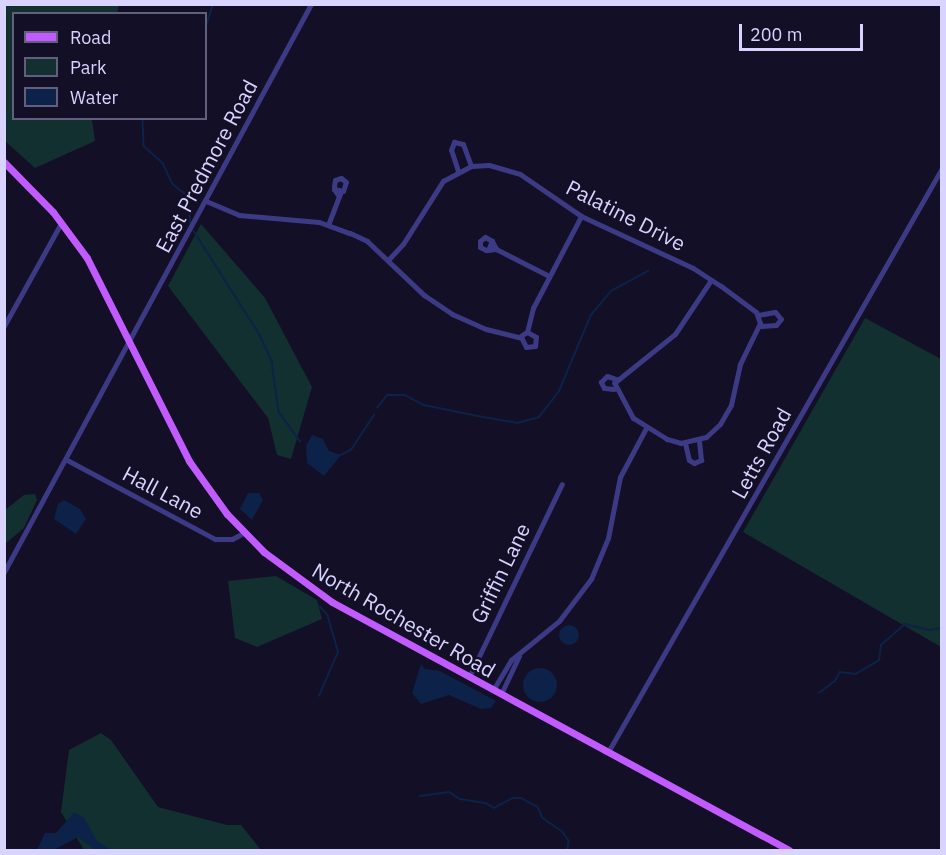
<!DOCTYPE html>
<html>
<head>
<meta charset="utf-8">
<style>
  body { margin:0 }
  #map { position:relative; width:946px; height:855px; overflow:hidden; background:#130f26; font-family:"IBM Plex Sans",sans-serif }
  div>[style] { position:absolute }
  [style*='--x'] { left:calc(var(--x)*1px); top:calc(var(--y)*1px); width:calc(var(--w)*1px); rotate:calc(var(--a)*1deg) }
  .green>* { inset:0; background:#12302f }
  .water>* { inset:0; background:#0c2248 }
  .round { border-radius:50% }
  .stream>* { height:1.5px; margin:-0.75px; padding:0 0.75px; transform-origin:0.75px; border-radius:0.75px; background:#0c2248 }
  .minor>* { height:5px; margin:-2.5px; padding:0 2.5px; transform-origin:2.5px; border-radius:2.5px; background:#3d3a85 }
  .major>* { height:7px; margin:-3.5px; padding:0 3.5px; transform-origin:3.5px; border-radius:3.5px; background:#c25bff }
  span { translate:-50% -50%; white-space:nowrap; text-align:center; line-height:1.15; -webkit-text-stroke:5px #130f26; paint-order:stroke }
  .street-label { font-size:21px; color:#d9d4ff }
  .frame { position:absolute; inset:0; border:6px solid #d9d4ff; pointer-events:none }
  .legend { position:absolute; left:12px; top:12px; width:195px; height:108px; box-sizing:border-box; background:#130f26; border:2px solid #625e7d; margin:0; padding:8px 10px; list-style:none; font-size:18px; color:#d9d4ff }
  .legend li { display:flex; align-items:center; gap:12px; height:30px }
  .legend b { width:30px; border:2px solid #625e7d }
  .scale { position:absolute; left:739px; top:24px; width:124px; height:27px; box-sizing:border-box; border:3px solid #d9d4ff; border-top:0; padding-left:8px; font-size:18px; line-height:21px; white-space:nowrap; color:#d9d4ff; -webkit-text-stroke:4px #130f26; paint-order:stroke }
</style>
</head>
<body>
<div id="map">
  <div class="green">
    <i style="clip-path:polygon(5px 4px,119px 5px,117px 13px,14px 14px,14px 118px,92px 119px,95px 141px,35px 168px,5px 141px)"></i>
    <i style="clip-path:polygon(201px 224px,265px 298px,312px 387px,291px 459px,277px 455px,268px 418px,168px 286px)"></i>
    <i style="clip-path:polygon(865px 318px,941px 359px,941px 647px,743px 532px)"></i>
    <i style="clip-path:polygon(35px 494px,37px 500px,24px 528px,5px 544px,5px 510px,24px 495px)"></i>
    <i style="clip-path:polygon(276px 576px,317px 600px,322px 619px,257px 647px,235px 638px,228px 581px)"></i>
    <i style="clip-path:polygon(101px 733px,111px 740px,158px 807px,227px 825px,241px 825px,261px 850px,84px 850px,61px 812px,69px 750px)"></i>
  </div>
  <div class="water">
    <i style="clip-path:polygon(312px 435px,323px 439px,329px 451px,341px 455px,324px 476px,307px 463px,306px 446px)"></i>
    <i style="clip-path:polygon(248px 493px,259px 493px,263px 500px,252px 520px,240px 509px)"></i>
    <i style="clip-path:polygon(64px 500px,80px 509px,86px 519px,76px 534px,54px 519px,58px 504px)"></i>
    <i class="round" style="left:559px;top:625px;width:20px;height:20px"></i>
    <i style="clip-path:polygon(421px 664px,425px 669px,440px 671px,496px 701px,491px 708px,481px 709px,449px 695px,421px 704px,412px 693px)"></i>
    <i class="round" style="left:523px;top:668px;width:34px;height:34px"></i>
    <i style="clip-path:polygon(74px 812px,84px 818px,97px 841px,111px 850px,95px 850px,78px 837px,54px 850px,37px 850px,45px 833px,56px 833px)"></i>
  </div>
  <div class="stream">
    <i style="--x:206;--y:26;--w:23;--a:-72"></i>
    <i style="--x:143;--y:118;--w:28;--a:88"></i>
    <i style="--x:144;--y:146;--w:25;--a:42"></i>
    <i style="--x:163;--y:163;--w:23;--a:65"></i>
    <i style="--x:173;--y:184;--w:19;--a:39"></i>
    <i style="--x:188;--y:196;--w:27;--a:84"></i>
    <i style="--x:194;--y:231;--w:123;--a:57.6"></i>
    <i style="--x:260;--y:335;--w:29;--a:65"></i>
    <i style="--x:272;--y:361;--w:51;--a:82.2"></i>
    <i style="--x:279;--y:412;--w:36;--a:54"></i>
    <i style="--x:377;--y:408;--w:16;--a:-52"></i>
    <i style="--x:387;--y:395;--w:18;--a:0"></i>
    <i style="--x:405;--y:395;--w:21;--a:28"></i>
    <i style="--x:424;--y:405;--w:55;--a:11.5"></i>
    <i style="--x:478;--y:416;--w:40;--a:10"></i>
    <i style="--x:517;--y:423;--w:23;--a:-15"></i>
    <i style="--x:539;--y:417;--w:33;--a:-52"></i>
    <i style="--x:559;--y:391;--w:82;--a:-67.2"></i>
    <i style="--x:591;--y:315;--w:31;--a:-50"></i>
    <i style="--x:611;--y:291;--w:42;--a:-28.4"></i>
    <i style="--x:341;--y:455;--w:11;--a:-27"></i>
    <i style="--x:351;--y:450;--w:42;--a:-56.7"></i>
    <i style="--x:819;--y:693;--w:20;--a:-37"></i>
    <i style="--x:835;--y:681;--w:10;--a:-61"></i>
    <i style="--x:840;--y:672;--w:16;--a:7"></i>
    <i style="--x:856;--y:674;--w:27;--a:-31"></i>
    <i style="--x:879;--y:660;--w:15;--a:-82"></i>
    <i style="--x:881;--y:645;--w:32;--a:-41"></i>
    <i style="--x:905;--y:624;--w:25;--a:14"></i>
    <i style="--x:929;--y:630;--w:13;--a:-9"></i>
    <i style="--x:319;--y:696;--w:48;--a:-66.6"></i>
    <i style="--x:338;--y:652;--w:37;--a:-106"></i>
    <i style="--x:328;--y:616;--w:12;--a:-132"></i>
    <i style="--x:420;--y:796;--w:29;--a:-8"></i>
    <i style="--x:449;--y:792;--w:13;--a:32"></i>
    <i style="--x:460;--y:799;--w:26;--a:9"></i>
    <i style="--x:486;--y:803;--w:9;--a:32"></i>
    <i style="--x:494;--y:808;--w:21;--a:-28"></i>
    <i style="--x:513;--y:798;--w:8;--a:0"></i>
    <i style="--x:521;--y:798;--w:19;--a:28"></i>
    <i style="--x:538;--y:807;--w:12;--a:66"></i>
    <i style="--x:543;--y:818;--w:24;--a:35"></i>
    <i style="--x:563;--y:832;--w:11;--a:56"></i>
    <i style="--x:569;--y:841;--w:9;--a:96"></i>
  </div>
  <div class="minor">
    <i style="--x:458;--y:171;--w:22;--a:-108"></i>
    <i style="--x:451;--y:150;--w:9;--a:-69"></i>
    <i style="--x:454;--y:142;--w:9;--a:13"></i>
    <i style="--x:463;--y:144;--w:23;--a:70"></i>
    <i style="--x:334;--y:189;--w:9;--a:13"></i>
    <i style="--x:343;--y:191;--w:9;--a:-72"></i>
    <i style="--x:346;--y:182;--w:6;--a:-141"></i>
    <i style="--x:341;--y:178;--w:6;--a:162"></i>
    <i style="--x:335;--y:180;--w:6;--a:99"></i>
    <i style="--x:334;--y:186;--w:3;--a:90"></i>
    <i style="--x:334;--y:189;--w:7;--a:56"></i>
    <i style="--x:206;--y:201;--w:36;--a:23"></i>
    <i style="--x:239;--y:215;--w:80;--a:5"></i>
    <i style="--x:319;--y:222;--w:33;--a:20"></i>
    <i style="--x:350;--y:233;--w:19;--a:25"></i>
    <i style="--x:367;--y:241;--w:79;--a:43.5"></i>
    <i style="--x:424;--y:295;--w:34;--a:34"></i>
    <i style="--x:452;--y:314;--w:37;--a:24"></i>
    <i style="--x:486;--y:329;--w:34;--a:14"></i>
    <i style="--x:519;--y:337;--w:9;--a:-32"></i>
    <i style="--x:527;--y:332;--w:25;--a:-76"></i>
    <i style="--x:533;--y:308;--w:104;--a:-62.4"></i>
    <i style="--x:328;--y:225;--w:34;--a:-69"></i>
    <i style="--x:493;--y:243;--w:7;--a:63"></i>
    <i style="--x:496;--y:249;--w:59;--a:27"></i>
    <i style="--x:488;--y:250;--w:10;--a:-66"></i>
    <i style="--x:492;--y:241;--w:8;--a:-150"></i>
    <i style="--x:485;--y:237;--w:6;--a:141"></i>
    <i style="--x:480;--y:241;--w:6;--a:90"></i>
    <i style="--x:480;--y:247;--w:7;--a:27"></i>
    <i style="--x:486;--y:250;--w:10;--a:-6"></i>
    <i style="--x:388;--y:260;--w:22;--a:-47"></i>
    <i style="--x:403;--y:244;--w:75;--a:-57.6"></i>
    <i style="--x:443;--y:181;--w:32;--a:-28"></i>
    <i style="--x:471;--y:166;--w:18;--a:-3"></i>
    <i style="--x:489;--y:165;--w:32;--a:16"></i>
    <i style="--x:520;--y:174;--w:74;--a:34.5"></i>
    <i style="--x:581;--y:216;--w:123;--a:24.9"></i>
    <i style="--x:693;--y:268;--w:33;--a:33"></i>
    <i style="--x:721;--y:286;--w:44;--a:36.6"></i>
    <i style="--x:756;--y:312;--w:12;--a:70"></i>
    <i style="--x:760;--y:323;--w:46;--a:116"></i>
    <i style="--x:740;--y:364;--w:42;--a:102.4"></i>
    <i style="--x:731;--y:405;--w:22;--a:120"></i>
    <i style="--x:720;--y:424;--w:19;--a:137"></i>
    <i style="--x:706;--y:437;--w:26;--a:167"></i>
    <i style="--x:681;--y:443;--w:15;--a:-164"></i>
    <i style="--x:667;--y:439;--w:40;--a:-148"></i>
    <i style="--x:633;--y:418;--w:40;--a:-118"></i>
    <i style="--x:614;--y:383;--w:78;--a:-38.8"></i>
    <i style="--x:675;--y:334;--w:65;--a:-56.3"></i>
    <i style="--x:758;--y:315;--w:17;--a:-10"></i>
    <i style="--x:775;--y:312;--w:9;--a:49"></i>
    <i style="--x:781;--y:319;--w:8;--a:130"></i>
    <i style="--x:776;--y:325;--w:16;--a:176"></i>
    <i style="--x:4;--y:326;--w:118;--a:-61"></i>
    <i style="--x:521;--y:337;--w:11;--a:63"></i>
    <i style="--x:526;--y:347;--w:9;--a:-6"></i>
    <i style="--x:535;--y:346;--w:9;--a:-84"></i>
    <i style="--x:536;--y:337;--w:10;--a:-151"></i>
    <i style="--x:614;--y:389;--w:10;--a:-174"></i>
    <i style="--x:604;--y:388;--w:7;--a:-117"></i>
    <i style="--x:601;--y:382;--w:8;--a:-45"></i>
    <i style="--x:607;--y:376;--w:9;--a:18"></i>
    <i style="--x:685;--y:443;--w:17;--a:77"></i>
    <i style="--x:689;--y:460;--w:6;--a:31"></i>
    <i style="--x:694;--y:463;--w:8;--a:-23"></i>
    <i style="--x:701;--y:460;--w:20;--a:-96"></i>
    <i style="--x:67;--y:460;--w:168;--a:28.1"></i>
    <i style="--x:215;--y:539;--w:17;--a:0"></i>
    <i style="--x:232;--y:539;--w:15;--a:-28"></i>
    <i style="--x:4;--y:572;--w:646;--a:-61.61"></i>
    <i style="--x:469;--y:677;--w:214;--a:-64.3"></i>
    <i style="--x:493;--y:690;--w:35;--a:-59"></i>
    <i style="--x:511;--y:660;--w:62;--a:-39.1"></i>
    <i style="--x:559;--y:621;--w:53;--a:-52.7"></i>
    <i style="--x:591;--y:579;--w:44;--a:-67.5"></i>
    <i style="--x:608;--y:538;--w:62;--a:-78.9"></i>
    <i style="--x:620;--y:477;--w:55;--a:-62"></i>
    <i style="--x:501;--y:694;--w:42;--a:-64.7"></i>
    <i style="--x:608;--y:752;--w:673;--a:-60.23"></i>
  </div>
  <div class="major">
    <i style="--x:4;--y:162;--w:70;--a:45.6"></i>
    <i style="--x:53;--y:212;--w:57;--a:53.5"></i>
    <i style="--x:87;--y:258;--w:227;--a:63.3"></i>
    <i style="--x:189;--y:461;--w:65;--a:54.4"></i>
    <i style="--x:227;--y:514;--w:53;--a:45.8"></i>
    <i style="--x:264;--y:552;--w:84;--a:36.3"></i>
    <i style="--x:332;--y:602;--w:520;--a:28.49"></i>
  </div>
  <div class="street-label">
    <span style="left:206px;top:166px;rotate:-62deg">East Predmore Road</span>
    <span style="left:626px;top:215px;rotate:27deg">Palatine Drive</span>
    <span style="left:761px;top:453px;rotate:-61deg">Letts Road</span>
    <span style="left:163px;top:492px;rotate:28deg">Hall Lane</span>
    <span style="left:500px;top:573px;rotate:-64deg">Griffin Lane</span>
    <span style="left:404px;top:620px;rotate:30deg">North Rochester Road</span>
  </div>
  <div class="frame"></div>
  <ul class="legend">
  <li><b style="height:8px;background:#c25bff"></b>Road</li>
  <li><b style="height:16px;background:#12302f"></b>Park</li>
  <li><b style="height:16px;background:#0c2248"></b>Water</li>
  </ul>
  <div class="scale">200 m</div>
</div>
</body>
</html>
